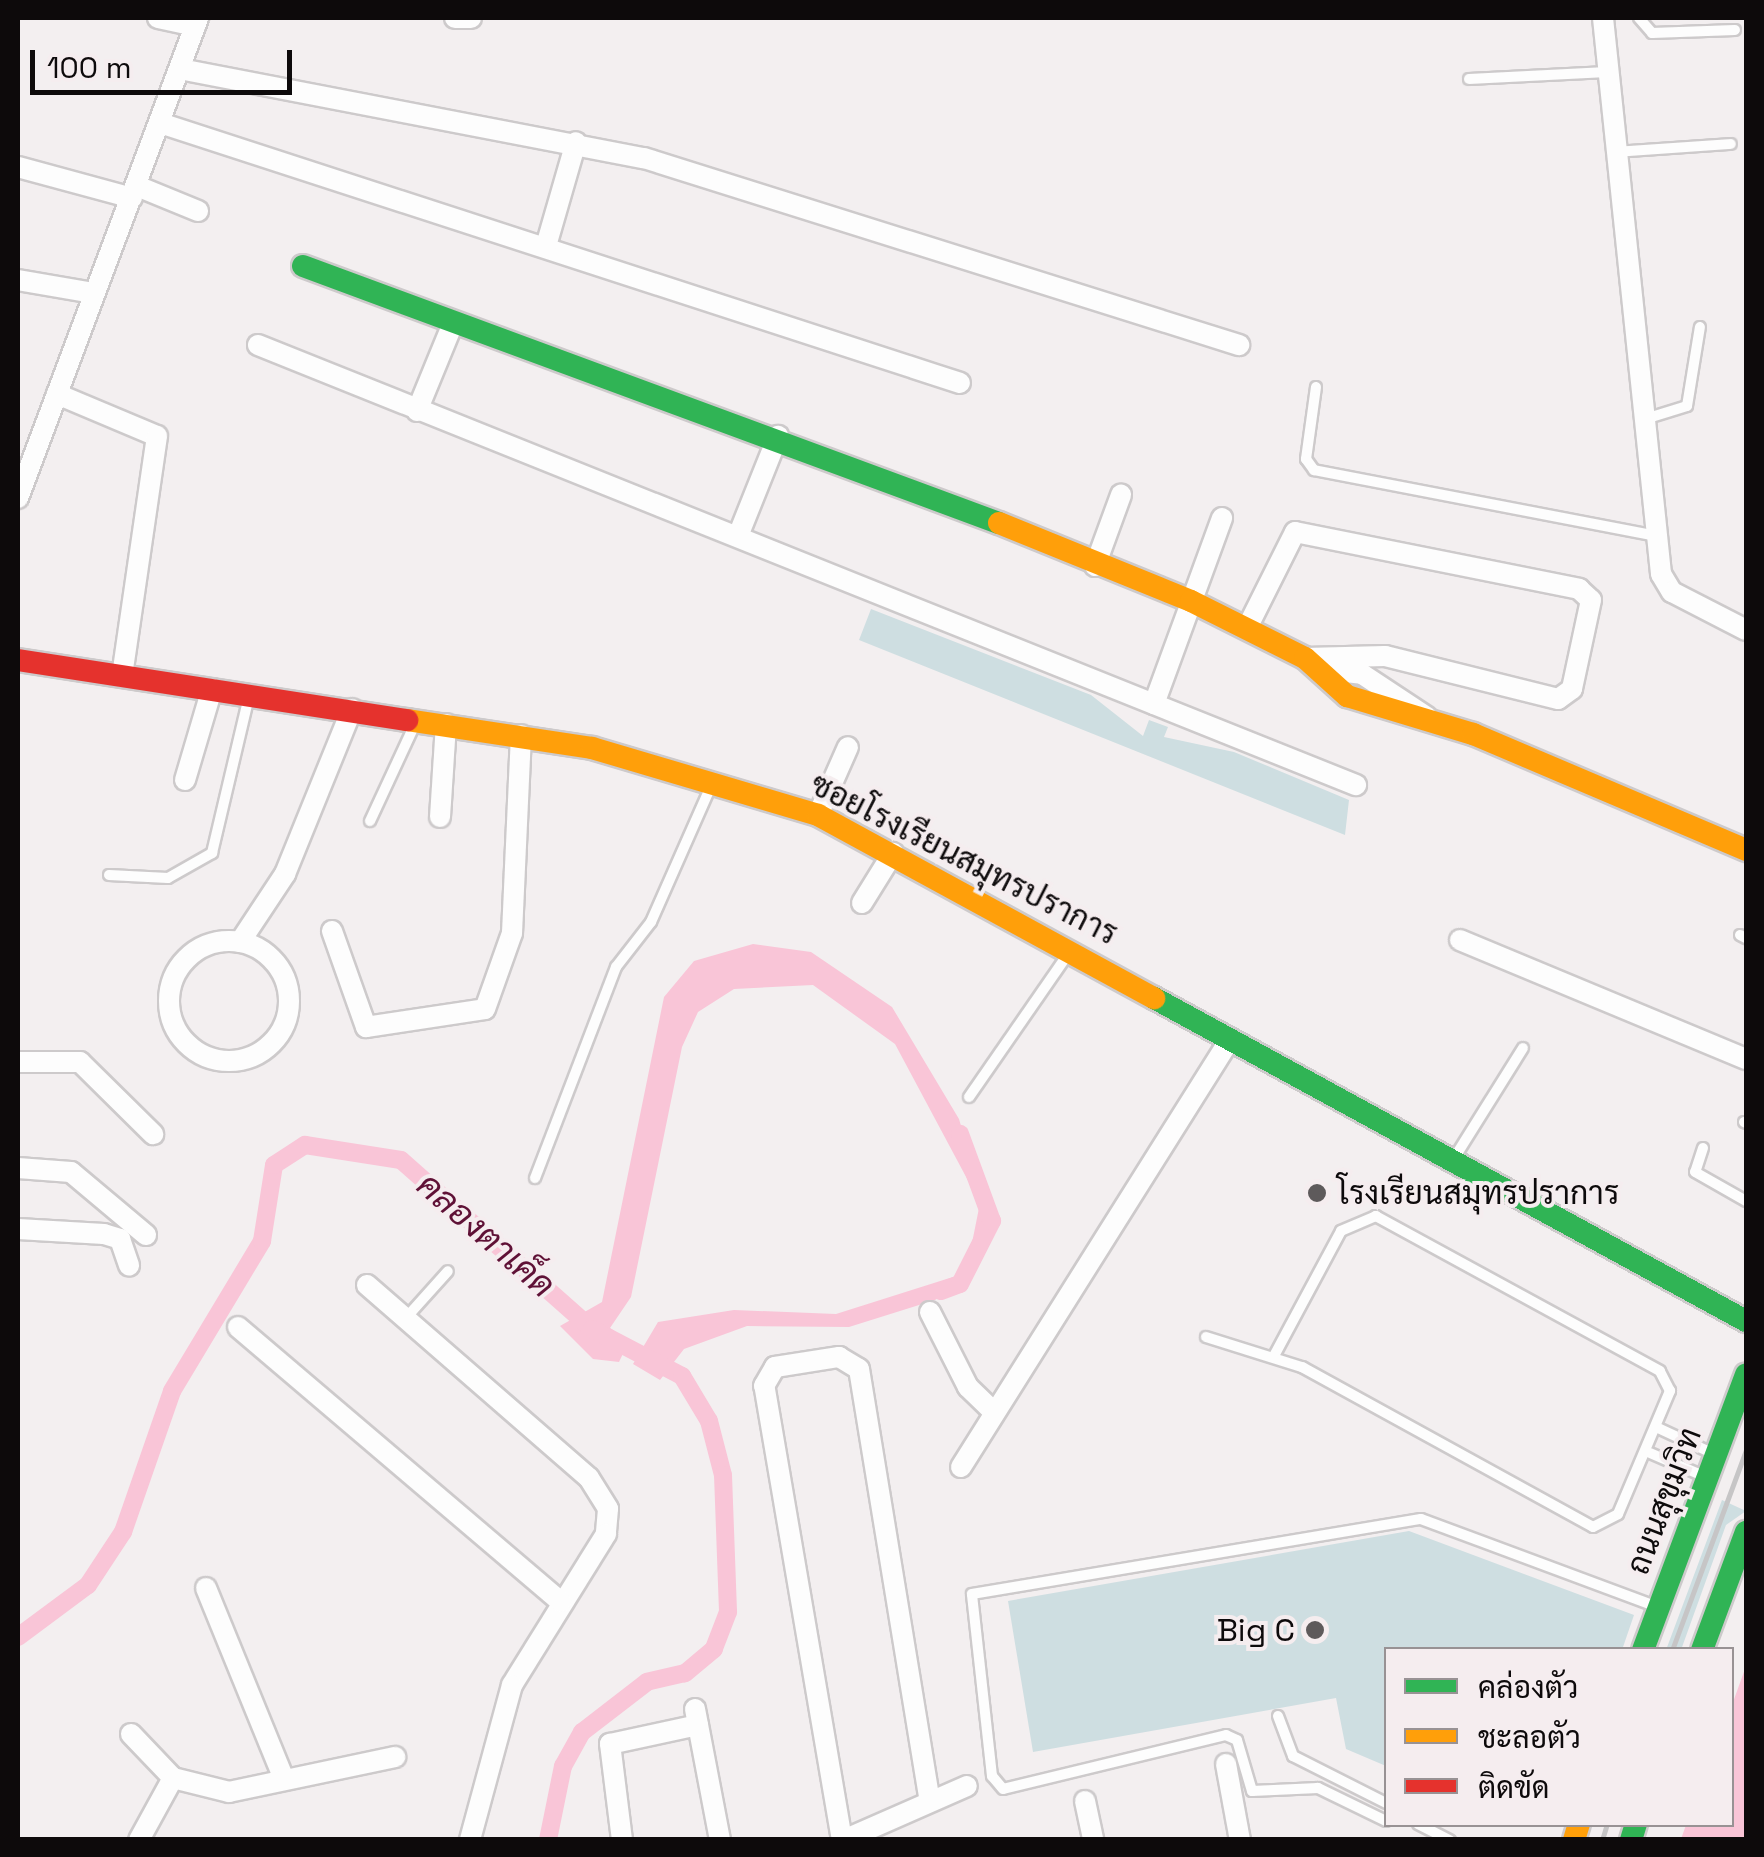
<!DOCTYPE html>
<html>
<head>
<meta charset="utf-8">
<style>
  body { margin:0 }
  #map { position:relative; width:1764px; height:1857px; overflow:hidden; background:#f3eff0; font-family:"Space Grotesk",Sarabun,sans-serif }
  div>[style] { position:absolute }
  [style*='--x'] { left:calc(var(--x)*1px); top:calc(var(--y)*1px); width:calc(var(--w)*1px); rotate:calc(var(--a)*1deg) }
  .water>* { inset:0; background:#f9c5d7 }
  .canal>* { height:18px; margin:-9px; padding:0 9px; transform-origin:9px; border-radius:9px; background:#f9c5d7 }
  .building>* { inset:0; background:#cedee1 }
  .roads { filter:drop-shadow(2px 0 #cdcacb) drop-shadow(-2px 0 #cdcacb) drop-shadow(0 2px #cdcacb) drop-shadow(0 -2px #cdcacb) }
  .lane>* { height:10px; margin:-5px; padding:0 5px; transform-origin:5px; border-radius:5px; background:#fdfdfd }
  .street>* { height:20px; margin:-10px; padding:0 10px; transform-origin:10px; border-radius:10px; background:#fdfdfd }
  .street>.ring { margin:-10px; padding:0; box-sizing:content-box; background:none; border:20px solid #fdfdfd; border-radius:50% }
  .fast>* { height:22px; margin:-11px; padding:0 11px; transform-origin:11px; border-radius:11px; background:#30b455 }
  .slow>* { height:22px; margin:-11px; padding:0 11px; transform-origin:11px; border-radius:11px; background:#ff9f0a }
  .jam>* { height:22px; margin:-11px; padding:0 11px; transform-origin:11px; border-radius:11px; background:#e5322d }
  .rail>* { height:5px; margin:-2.5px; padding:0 2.5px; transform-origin:2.5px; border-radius:2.5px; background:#c6c5c6 }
  .dots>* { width:28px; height:28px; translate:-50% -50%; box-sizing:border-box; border:5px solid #f5edef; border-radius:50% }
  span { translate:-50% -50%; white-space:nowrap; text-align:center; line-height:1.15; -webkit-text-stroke:8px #f5edef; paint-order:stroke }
  .street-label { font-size:32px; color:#0d0a0b }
  .poi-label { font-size:32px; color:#0d0a0b }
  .left { translate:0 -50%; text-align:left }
  .right { translate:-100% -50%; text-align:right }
  .water-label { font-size:35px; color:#5f1136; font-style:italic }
  .frame { position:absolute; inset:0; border:20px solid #0d0a0b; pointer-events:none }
  .legend { position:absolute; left:1384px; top:1647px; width:350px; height:180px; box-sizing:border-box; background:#f5edef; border:2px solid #989294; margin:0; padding:12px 18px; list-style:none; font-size:30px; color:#0d0a0b }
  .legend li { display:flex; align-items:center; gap:20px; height:50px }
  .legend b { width:50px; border:2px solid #989294 }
  .scale { position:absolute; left:30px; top:50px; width:262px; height:45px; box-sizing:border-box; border:5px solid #0d0a0b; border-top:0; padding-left:12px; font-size:30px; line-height:35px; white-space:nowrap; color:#0d0a0b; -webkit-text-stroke:8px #f5edef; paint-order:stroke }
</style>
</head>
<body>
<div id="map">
  <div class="water">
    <i style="clip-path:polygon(753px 944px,811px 952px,892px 1007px,959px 1119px,990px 1225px,960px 1284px,935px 1300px,849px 1327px,747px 1326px,684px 1349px,660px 1380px,633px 1364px,658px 1322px,734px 1310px,836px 1314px,956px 1276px,972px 1243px,980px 1203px,895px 1044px,813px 985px,734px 989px,698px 1012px,682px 1047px,631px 1297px,610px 1328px,629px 1341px,619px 1362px,593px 1359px,560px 1326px,602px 1302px,664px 997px,694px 961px)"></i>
    <i style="clip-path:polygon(1746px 1666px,1746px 1839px,1681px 1839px,1686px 1825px,1732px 1824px,1732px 1705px)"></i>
  </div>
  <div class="canal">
    <i style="--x:941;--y:1291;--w:20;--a:-20"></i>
    <i style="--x:960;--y:1284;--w:71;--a:-63.1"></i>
    <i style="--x:992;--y:1221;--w:93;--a:-110.2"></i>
    <i style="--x:18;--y:1637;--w:87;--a:-36.6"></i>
    <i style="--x:88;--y:1585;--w:64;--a:-56.6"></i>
    <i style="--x:123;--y:1532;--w:149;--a:-70.8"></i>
    <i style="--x:172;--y:1391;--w:175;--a:-59"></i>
    <i style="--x:262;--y:1241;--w:77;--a:-81"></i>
    <i style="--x:274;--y:1165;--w:37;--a:-33"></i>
    <i style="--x:305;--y:1145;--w:97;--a:8.9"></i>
    <i style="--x:401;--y:1160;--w:255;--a:41.5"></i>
    <i style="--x:592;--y:1329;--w:102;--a:27.6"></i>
    <i style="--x:682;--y:1376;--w:52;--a:59"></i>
    <i style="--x:709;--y:1421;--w:56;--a:75.5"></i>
    <i style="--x:723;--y:1475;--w:137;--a:87.9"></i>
    <i style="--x:728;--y:1612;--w:40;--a:111"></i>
    <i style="--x:714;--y:1649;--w:38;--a:140"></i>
    <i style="--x:685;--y:1673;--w:39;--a:167"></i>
    <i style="--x:647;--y:1682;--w:82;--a:142.4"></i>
    <i style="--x:582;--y:1732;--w:39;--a:119"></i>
    <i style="--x:563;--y:1766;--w:76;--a:101.5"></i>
  </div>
  <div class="building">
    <i style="clip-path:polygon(871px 609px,1091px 695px,1143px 736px,1149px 720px,1168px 727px,1164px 737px,1234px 752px,1349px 800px,1345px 835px,859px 640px)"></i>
    <i style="clip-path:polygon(1722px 1500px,1746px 1511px,1726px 1525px,1681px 1650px,1666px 1650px)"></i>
    <i style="clip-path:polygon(1409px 1531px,1634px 1615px,1622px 1650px,1386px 1650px,1386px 1766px,1346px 1749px,1336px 1698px,1033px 1752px,1008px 1601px)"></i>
  </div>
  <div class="roads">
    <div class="lane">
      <i style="--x:1639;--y:18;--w:20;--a:49"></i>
      <i style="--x:1652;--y:33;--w:83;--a:-2.1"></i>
      <i style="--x:1469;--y:79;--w:138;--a:-2.9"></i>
      <i style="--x:1616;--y:152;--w:115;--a:-4"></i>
      <i style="--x:1316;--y:387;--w:73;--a:97.9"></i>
      <i style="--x:1306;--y:459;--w:14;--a:54"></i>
      <i style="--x:1314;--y:470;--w:348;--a:10.9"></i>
      <i style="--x:1645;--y:419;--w:44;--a:-17.2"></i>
      <i style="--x:1687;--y:406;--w:80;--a:-80.7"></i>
      <i style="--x:370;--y:821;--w:109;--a:-65.1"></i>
      <i style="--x:109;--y:875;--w:59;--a:2.9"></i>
      <i style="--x:168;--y:878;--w:51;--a:-29.6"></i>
      <i style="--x:212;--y:853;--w:161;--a:-76.7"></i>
      <i style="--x:1740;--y:935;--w:7;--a:27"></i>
      <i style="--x:969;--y:1097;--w:174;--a:-55.3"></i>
      <i style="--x:1744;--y:1122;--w:2;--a:27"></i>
      <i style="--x:1703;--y:1148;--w:25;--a:108"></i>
      <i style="--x:1695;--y:1172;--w:59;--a:29.6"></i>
      <i style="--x:1453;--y:1160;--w:132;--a:-58"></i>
      <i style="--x:535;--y:1178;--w:226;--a:-69"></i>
      <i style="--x:616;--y:967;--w:57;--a:-52.1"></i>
      <i style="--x:651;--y:922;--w:149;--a:-66.2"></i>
      <i style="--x:405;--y:1319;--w:64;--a:-48.1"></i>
      <i style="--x:1206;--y:1337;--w:101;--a:17.4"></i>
      <i style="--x:1302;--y:1367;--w:332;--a:28.8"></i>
      <i style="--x:1593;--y:1527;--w:28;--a:-27"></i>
      <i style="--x:1618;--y:1514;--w:134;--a:-67.1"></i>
      <i style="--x:1670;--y:1391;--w:22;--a:-117"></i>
      <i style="--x:1660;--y:1371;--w:324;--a:-151.4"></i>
      <i style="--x:1376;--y:1216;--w:38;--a:157"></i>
      <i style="--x:1341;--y:1231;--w:142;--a:118.2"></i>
      <i style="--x:1658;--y:1428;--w:60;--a:24.8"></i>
      <i style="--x:1650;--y:1453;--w:56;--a:23.3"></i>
      <i style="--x:1278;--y:1716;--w:43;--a:69.4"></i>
      <i style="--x:1293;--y:1756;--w:104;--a:26.8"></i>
      <i style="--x:1386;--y:1821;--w:76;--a:-154.1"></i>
      <i style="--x:1318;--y:1788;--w:66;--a:177.4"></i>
      <i style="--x:1252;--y:1791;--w:53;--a:-106.4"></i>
      <i style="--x:1237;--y:1740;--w:12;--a:-156"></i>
      <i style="--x:1226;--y:1735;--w:229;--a:166.4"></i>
      <i style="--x:1003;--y:1789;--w:17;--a:-130"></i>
      <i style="--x:992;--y:1776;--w:183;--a:-96.3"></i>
      <i style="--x:972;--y:1594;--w:455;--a:-9.5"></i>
      <i style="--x:1421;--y:1519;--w:246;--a:20.4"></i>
      <i style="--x:1418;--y:1824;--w:36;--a:27"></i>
    </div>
    <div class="street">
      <i style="--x:158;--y:18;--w:38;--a:12"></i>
      <i style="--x:455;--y:18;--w:16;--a:0"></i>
      <i style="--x:1603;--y:18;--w:559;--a:84.04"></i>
      <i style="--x:1661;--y:574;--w:21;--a:59"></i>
      <i style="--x:1672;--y:592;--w:83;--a:27.2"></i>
      <i style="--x:180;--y:69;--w:472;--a:10.9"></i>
      <i style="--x:644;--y:158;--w:624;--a:17.45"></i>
      <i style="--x:160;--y:123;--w:841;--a:18"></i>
      <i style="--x:18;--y:167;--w:118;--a:15.2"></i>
      <i style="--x:137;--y:186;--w:66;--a:22.3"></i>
      <i style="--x:546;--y:246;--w:108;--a:-73.9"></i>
      <i style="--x:18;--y:280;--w:76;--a:9.8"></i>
      <i style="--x:258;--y:345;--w:1183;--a:21.84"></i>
      <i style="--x:57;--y:394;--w:108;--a:22.8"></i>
      <i style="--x:157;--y:436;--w:243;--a:98.3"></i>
      <i style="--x:417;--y:411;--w:97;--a:-67.7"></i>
      <i style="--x:18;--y:498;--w:513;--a:-69.44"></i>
      <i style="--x:738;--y:536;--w:108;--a:-68.2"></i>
      <i style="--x:1095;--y:566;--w:76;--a:-69.9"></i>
      <i style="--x:1248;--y:626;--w:105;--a:-63.4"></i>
      <i style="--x:1295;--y:532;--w:290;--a:11.3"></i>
      <i style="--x:1579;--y:589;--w:16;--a:43"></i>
      <i style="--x:1591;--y:600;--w:91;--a:102.1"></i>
      <i style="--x:1572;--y:689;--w:17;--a:144"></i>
      <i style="--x:1558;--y:699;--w:178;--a:-166"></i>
      <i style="--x:1385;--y:656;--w:80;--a:178.6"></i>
      <i style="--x:1326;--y:670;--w:36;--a:6"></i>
      <i style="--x:1362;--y:674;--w:78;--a:33.5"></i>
      <i style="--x:1154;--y:704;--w:198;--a:-69.9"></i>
      <i style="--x:185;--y:780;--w:95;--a:-73.5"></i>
      <i style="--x:818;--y:815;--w:74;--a:-66.2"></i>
      <i style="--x:440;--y:817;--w:93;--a:-86.3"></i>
      <i style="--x:862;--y:903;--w:59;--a:-58.2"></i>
      <i style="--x:332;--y:931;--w:102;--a:70.5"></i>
      <i style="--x:366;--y:1027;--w:120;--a:-8.6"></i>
      <i style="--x:485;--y:1009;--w:81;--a:-70.4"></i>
      <i style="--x:512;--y:933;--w:198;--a:-87.4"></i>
      <i style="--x:1460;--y:940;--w:310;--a:22.6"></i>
      <i class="ring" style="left:169px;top:941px;width:100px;height:100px"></i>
      <i style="--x:240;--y:942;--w:82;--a:-56.5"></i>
      <i style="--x:285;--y:874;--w:178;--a:-67.9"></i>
      <i style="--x:18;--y:1062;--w:62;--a:0"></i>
      <i style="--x:80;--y:1062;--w:103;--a:44.6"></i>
      <i style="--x:18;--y:1168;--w:53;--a:4.3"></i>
      <i style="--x:71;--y:1172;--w:98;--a:40"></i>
      <i style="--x:18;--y:1229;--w:86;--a:3.3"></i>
      <i style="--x:104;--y:1234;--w:17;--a:17"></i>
      <i style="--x:120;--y:1239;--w:28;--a:71"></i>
      <i style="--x:367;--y:1285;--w:294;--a:41"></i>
      <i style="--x:589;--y:1478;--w:36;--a:58"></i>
      <i style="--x:608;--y:1509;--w:25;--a:95"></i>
      <i style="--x:606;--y:1534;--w:178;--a:121.9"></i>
      <i style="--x:512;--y:1685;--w:161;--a:105.2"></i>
      <i style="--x:930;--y:1312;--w:84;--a:63.1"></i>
      <i style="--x:968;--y:1387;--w:37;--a:44"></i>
      <i style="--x:238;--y:1327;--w:424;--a:40.4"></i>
      <i style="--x:961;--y:1467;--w:503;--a:-57.83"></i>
      <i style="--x:206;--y:1588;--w:206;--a:67.8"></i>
      <i style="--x:695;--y:1709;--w:133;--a:79.2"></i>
      <i style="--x:131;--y:1734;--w:61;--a:46.3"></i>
      <i style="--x:1226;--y:1764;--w:77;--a:79.6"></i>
      <i style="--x:1085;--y:1801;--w:40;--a:78"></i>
      <i style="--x:139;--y:1840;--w:71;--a:-61.3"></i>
      <i style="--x:173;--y:1778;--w:58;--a:14"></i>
      <i style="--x:229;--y:1792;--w:170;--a:-11.9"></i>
      <i style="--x:622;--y:1840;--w:97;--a:-97.1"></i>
      <i style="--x:610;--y:1744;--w:90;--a:-12.2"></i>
      <i style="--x:842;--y:1840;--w:461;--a:-99.7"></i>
      <i style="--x:764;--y:1386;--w:22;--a:-60"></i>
      <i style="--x:775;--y:1367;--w:65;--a:-8.9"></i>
      <i style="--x:839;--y:1357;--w:23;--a:31"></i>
      <i style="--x:859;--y:1369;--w:438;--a:80.7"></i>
      <i style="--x:844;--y:1840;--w:134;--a:-23.7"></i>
    </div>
    <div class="fast">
      <i style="--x:303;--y:266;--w:742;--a:20.27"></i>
      <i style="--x:1154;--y:998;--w:674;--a:28.62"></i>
      <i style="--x:1643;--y:1650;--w:294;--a:-69.5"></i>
      <i style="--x:1702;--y:1650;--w:126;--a:-69.6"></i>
      <i style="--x:1631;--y:1840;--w:17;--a:-73"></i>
    </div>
    <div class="slow">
      <i style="--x:999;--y:523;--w:207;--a:22.1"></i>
      <i style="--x:1191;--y:601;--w:127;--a:26.6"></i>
      <i style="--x:1305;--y:658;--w:57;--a:42.1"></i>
      <i style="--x:1347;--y:696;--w:132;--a:16.8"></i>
      <i style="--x:1473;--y:734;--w:297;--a:23"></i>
      <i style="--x:407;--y:720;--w:187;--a:8.6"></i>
      <i style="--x:592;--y:748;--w:236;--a:16.5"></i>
      <i style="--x:818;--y:815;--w:383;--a:28.6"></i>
      <i style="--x:1574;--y:1840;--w:17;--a:-73"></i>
    </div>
    <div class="jam">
      <i style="--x:18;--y:660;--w:394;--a:8.8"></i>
    </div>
  </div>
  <div class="rail">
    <i style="--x:1672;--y:1650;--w:213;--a:-69.7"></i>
    <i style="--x:1602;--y:1840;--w:17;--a:-73"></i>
  </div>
  <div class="dots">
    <i style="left:1317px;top:1193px;background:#5e5a5b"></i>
    <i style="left:1315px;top:1630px;background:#5e5a5b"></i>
  </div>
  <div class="street-label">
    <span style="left:964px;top:859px;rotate:27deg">ซอยโรงเรียนสมุทรปราการ</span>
    <span style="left:1664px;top:1501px;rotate:-69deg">ถนนสุขุมวิท</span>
  </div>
  <div class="poi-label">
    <span class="left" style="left:1337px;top:1193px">โรงเรียนสมุทรปราการ</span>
    <span class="right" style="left:1295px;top:1630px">Big C</span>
  </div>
  <div class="water-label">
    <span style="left:486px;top:1235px;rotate:41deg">คลองตาเค็ด</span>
  </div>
  <div class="frame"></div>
  <ul class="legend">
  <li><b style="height:12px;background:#30b455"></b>คล่องตัว</li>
  <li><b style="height:12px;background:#ff9f0a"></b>ชะลอตัว</li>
  <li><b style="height:12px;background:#e5322d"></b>ติดขัด</li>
  </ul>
  <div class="scale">100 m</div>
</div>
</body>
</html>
